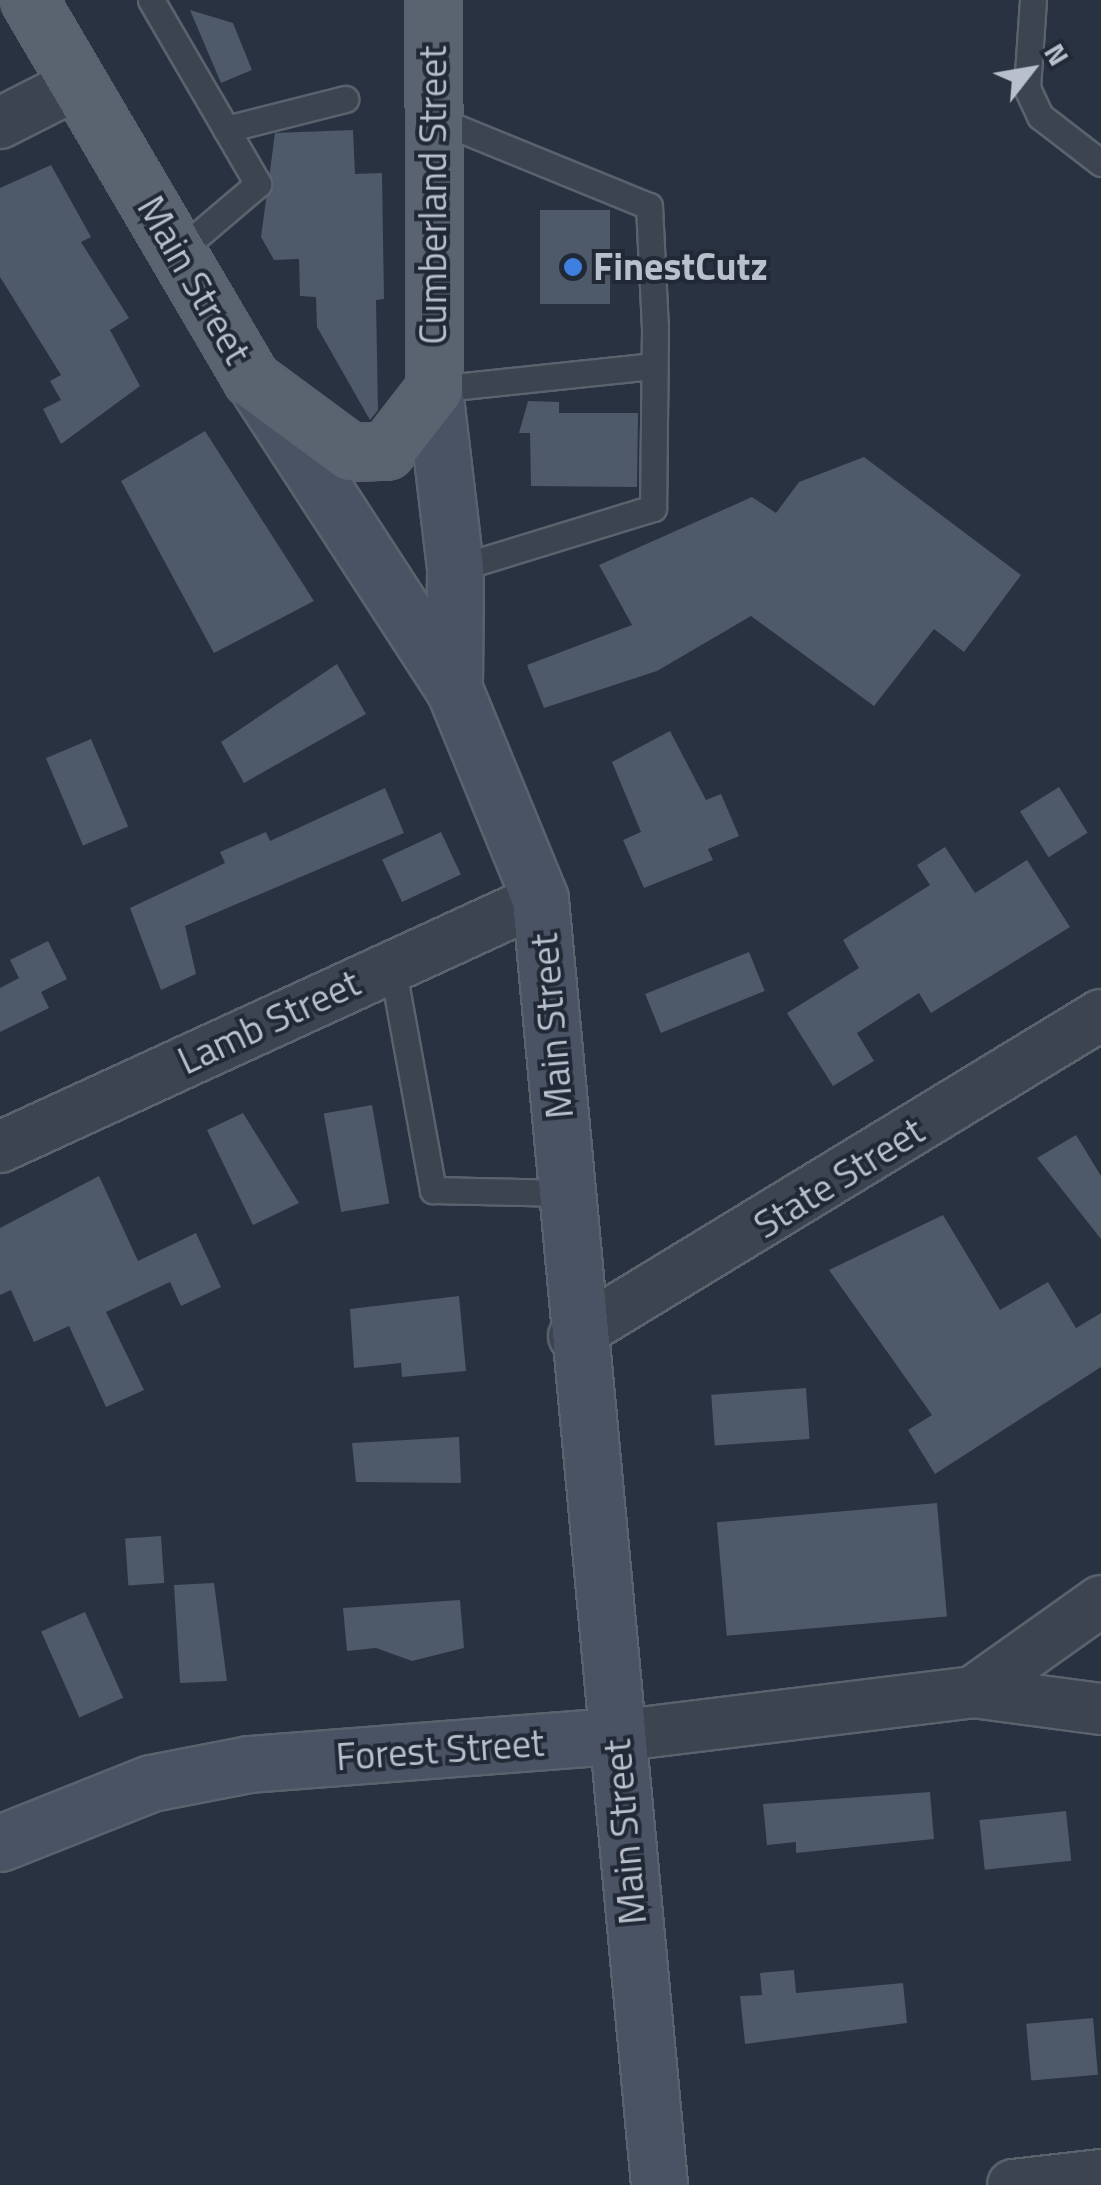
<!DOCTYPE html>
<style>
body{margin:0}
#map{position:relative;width:1101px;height:2185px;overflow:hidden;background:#283240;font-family:"Titillium Web",sans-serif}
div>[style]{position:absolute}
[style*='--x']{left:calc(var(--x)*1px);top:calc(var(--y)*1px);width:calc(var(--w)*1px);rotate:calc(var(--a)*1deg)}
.building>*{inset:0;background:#4e5969;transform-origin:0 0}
.roads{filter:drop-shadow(2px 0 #5a626e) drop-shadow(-2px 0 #5a626e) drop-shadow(0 2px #5a626e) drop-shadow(0 -2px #5a626e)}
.lane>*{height:25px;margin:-12.5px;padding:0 12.5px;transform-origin:12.5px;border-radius:12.5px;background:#3c4450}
.street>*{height:50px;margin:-25px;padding:0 25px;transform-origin:25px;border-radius:25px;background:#3c4450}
.secondary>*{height:55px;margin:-27.5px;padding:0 27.5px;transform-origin:27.5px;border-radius:27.5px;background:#4a5363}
.primary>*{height:55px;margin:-27.5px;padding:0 27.5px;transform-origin:27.5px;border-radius:27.5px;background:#5a6370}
.dots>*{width:28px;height:28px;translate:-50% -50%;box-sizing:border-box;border:5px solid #212936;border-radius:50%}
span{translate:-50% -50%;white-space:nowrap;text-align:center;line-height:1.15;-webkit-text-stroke:8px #212936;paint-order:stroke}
.street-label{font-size:38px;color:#b9bfcb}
.poi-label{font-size:38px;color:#b9bfcb;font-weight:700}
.left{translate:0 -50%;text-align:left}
.north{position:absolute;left:981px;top:20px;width:100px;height:100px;-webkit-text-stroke:8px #212936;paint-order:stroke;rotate:59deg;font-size:28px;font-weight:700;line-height:40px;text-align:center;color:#b9bfcb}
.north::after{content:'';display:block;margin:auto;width:35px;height:45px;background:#b9bfcb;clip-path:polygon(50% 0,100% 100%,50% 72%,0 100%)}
</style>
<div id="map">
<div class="building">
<div style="clip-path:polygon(190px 10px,233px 23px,252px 70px,221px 83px)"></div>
<div style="clip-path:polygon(353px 130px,355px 174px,382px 173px,384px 299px,376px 300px,378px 410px,370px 420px,317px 327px,316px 297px,300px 296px,299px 259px,274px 260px,261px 237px,275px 133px)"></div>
<div style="clip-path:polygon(51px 165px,91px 237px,81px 242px,129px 318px,110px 330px,140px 386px,61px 444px,43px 409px,61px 400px,50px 381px,61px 375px,0 277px,0 188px)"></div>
<div style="left:540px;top:210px;width:70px;height:94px"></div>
<div style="clip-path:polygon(528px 401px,559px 402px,559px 413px,638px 413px,637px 487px,531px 486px,530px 433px,519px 433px)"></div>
<div style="clip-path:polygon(205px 431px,314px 601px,214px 653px,121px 481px)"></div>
<div style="clip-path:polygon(864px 457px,1021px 575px,964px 652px,934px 629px,874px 706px,751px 616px,657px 671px,544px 708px,527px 665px,632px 625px,599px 565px,752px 497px,776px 513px,799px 482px)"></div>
<div style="clip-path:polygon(337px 664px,366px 714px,244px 783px,221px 742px)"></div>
<div style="clip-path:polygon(670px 731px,706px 800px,721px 794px,739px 836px,708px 849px,713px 860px,644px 888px,623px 840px,641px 832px,612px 762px)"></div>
<div style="left:91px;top:739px;width:95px;height:49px;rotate:67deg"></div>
<div style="left:1059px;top:787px;width:54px;height:46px;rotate:58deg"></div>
<div style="clip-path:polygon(385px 788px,404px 833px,185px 926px,196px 974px,161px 990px,130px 908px,225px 863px,220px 852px,266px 832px,270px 841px)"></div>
<div style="left:441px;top:832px;width:47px;height:65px;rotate:65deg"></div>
<div style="clip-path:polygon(945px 847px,975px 893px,1027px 860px,1070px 927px,931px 1013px,919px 993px,857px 1033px,874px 1061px,833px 1086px,787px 1013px,859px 968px,843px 940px,930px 885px,917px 865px)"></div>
<div style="clip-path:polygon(48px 941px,67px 979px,41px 992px,49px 1008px,0 1032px,0 988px,19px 978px,10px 960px)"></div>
<div style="left:749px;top:952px;width:42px;height:112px;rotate:68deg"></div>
<div style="left:372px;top:1105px;width:100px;height:49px;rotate:80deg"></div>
<div style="clip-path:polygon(243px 1113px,299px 1203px,253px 1225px,207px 1130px)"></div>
<div style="clip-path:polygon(1076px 1135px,1101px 1176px,1101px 1239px,1037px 1158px)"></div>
<div style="clip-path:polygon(99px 1176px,138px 1261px,196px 1233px,221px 1287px,181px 1306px,170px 1282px,106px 1312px,144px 1390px,106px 1407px,69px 1326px,34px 1342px,11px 1290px,0 1295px,0 1228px)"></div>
<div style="clip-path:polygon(943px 1215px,1000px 1310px,1048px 1282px,1076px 1328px,1101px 1313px,1101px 1367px,935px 1474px,908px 1430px,932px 1415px,829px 1270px)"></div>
<div style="clip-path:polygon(459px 1296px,466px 1371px,402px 1377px,401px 1363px,354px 1368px,350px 1309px)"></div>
<div style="left:806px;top:1388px;width:51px;height:95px;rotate:86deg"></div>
<div style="clip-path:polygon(459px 1437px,461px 1483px,356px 1482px,352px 1443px)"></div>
<div style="left:937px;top:1503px;width:114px;height:221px;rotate:85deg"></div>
<div style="left:161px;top:1536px;width:47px;height:36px;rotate:86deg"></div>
<div style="clip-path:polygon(214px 1583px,227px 1681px,180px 1683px,174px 1585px)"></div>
<div style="clip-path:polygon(460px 1600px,464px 1648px,412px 1661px,376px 1648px,347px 1651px,343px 1608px)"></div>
<div style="left:85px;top:1612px;width:94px;height:48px;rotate:66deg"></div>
<div style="clip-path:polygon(930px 1792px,934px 1839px,796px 1853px,796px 1842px,767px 1845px,763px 1804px)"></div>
<div style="left:1066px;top:1811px;width:50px;height:87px;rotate:84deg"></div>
<div style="clip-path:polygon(794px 1970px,796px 1993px,903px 1983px,907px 2023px,745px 2044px,740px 1996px,762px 1995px,760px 1973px)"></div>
<div style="left:1093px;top:2018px;width:57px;height:67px;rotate:85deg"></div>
</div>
<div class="roads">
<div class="lane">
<div style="--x:151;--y:0;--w:213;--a:59.8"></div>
<div style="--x:258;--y:184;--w:105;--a:139.6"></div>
<div style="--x:1033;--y:0;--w:88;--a:93.9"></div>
<div style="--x:1027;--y:88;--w:31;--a:65"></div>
<div style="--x:1040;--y:116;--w:77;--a:37.6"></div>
<div style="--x:433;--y:118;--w:233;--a:22.2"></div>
<div style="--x:649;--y:206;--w:122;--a:87.2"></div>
<div style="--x:655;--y:328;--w:180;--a:90.6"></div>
<div style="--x:653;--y:508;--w:207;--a:162.9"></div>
<div style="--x:226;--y:129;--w:123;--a:-14.1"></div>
<div style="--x:434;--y:389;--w:221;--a:-6"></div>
<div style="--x:392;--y:965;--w:229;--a:79.7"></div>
<div style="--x:433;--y:1190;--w:133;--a:1.3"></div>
</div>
<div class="street">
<div style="--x:0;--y:123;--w:86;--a:-26.9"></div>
<div style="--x:0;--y:1147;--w:594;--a:-24.67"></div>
<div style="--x:574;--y:1336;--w:617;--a:-31.35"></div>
<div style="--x:973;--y:1692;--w:129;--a:7.6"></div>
<div style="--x:616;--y:1736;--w:360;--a:-7"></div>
<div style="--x:973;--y:1692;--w:157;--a:-35.4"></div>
<div style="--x:1013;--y:2185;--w:89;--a:-6.5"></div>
</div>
<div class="secondary">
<div style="--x:259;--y:389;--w:358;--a:57"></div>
<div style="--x:454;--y:689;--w:227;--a:67.7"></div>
<div style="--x:540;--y:899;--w:1291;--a:84.71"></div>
<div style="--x:434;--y:389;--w:181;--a:83.3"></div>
<div style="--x:455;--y:569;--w:120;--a:90.5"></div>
<div style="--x:0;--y:1843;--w:162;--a:-21.7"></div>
<div style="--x:151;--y:1783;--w:100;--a:-11"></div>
<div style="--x:249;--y:1764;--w:368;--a:-4.4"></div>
</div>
<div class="primary">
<div style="--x:29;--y:0;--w:439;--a:59.6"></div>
<div style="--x:251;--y:379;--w:123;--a:36.4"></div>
<div style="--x:350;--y:452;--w:36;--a:-2"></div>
<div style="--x:386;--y:451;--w:78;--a:-52.3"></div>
<div style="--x:434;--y:389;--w:389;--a:-90.1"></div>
</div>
</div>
<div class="dots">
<div style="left:573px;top:267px;background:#3f7fe0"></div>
</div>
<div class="street-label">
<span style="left:433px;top:195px;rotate:-90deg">Cumberland Street</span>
<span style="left:194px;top:280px;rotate:60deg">Main Street</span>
<span style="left:269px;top:1022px;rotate:-25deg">Lamb Street</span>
<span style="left:552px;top:1026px;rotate:-95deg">Main Street</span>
<span style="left:839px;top:1178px;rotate:-32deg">State Street</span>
<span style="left:440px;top:1750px;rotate:-4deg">Forest Street</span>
<span style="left:625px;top:1832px;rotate:-95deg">Main Street</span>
</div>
<div class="poi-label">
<span class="left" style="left:593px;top:267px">FinestCutz</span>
</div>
<div class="north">N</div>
</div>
